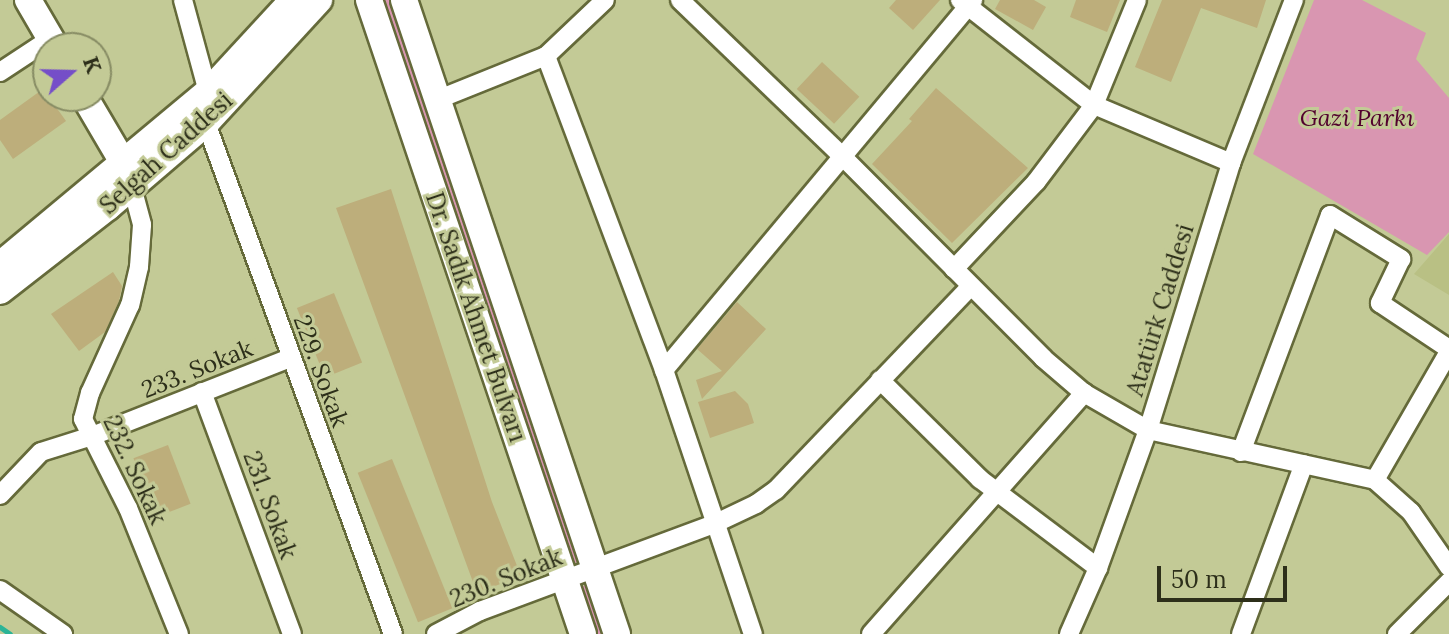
<!DOCTYPE html>
<meta charset="utf-8">
<style>
body{margin:0}
#map{position:relative;width:1449px;height:634px;overflow:hidden;background:#c3ca96;font-family:Lora,serif}
div>[style]{position:absolute}
[style*='--x']{left:calc(var(--x)*1px);top:calc(var(--y)*1px);width:calc(var(--w)*1px);rotate:calc(var(--a)*1deg)}
.built>*{inset:0;background:#b9c084}
.green>*{inset:0;background:#d996b1;transform-origin:0 0}
.stream>*{height:5px;margin:-2.5px;padding:0 2.5px;transform-origin:2.5px;border-radius:2.5px;background:#2bb496}
.building>*{inset:0;background:#bdae7b;transform-origin:0 0}
.roads{filter:drop-shadow(2px 0 #656a3a) drop-shadow(-2px 0 #656a3a) drop-shadow(0 2px #656a3a) drop-shadow(0 -2px #656a3a)}
.street>*{height:18px;margin:-9px;padding:0 9px;transform-origin:9px;border-radius:9px;background:#fff}
.secondary>*{height:26px;margin:-13px;padding:0 13px;transform-origin:13px;border-radius:13px;background:#fff}
span{translate:-50% -50%;white-space:nowrap;text-align:center;line-height:1.15;-webkit-text-stroke:6px #c3ca96;paint-order:stroke}
.park-label{font-size:24px;color:#52002e;font-style:italic}
.street-label{font-size:24px;color:#2d2f1a}
.north{position:absolute;left:32px;top:32px;width:80px;height:80px;box-sizing:border-box;background:#c3ca96;border:2px solid #878c64;border-radius:50%;rotate:70deg;font-size:22px;font-weight:700;line-height:32px;text-align:center;color:#2d2f1a}
.north::after{content:'';display:block;margin:auto;width:28px;height:36px;background:#754ec8;clip-path:polygon(50% 0,100% 100%,50% 72%,0 100%)}
.scale{position:absolute;left:1157px;top:566px;width:130px;height:36px;box-sizing:border-box;border:4px solid #2d2f1a;border-top:0;padding-left:10px;font-size:24px;line-height:28px;white-space:nowrap;color:#2d2f1a;-webkit-text-stroke:6px #c3ca96;paint-order:stroke}
</style>
<div id="map">
<div class="built">
<div style="clip-path:polygon(1449px 234px,1449px 295px,1414px 274px)"></div>
</div>
<div class="green">
<div style="clip-path:polygon(381px 0,399px 0,581px 562px,572px 563px)"></div>
<div style="clip-path:polygon(1314px 0,1362px 0,1426px 33px,1416px 59px,1449px 98px,1449px 232px,1427px 255px,1253px 154px)"></div>
<div style="left:589px;top:584px;width:53px;height:10px;rotate:70deg"></div>
</div>
<div class="stream">
<div style="--x:0;--y:627;--w:12;--a:35"></div>
</div>
<div class="building">
<div style="clip-path:polygon(896px 0,940px 0,913px 30px,889px 8px)"></div>
<div style="clip-path:polygon(1000px 0,1034px 0,1046px 7px,1033px 30px,995px 9px)"></div>
<div style="clip-path:polygon(1076px 0,1120px 0,1107px 32px,1070px 17px)"></div>
<div style="clip-path:polygon(1162px 0,1266px 0,1257px 28px,1201px 8px,1171px 82px,1135px 67px)"></div>
<div style="left:822px;top:62px;width:51px;height:37px;rotate:43deg"></div>
<div style="clip-path:polygon(936px 88px,1028px 168px,952px 243px,872px 164px,912px 121px,909px 119px)"></div>
<div style="clip-path:polygon(43px 89px,66px 121px,13px 159px,0 140px,0 120px)"></div>
<div style="clip-path:polygon(391px 189px,492px 502px,521px 576px,477px 593px,336px 208px)"></div>
<div style="clip-path:polygon(113px 272px,122px 286px,119px 301px,105px 332px,79px 351px,51px 314px)"></div>
<div style="left:334px;top:293px;width:75px;height:40px;rotate:68deg"></div>
<div style="clip-path:polygon(737px 302px,766px 329px,702px 399px,696px 380px,722px 371px,697px 349px)"></div>
<div style="clip-path:polygon(735px 391px,748px 404px,754px 423px,710px 438px,698px 402px)"></div>
<div style="left:168px;top:445px;width:63px;height:37px;rotate:69deg"></div>
<div style="left:392px;top:459px;width:161px;height:37px;rotate:68deg"></div>
</div>
<div class="roads">
<div class="street">
<div style="--x:183;--y:0;--w:95;--a:74.8"></div>
<div style="--x:680;--y:0;--w:226;--a:43.9"></div>
<div style="--x:843;--y:157;--w:284;--a:45.1"></div>
<div style="--x:1043;--y:358;--w:54;--a:40.5"></div>
<div style="--x:1084;--y:393;--w:74;--a:30"></div>
<div style="--x:1148;--y:430;--w:232;--a:12.4"></div>
<div style="--x:1375;--y:480;--w:48;--a:41.6"></div>
<div style="--x:1411;--y:512;--w:67;--a:55.4"></div>
<div style="--x:960;--y:0;--w:170;--a:38.1"></div>
<div style="--x:1094;--y:105;--w:149;--a:22.9"></div>
<div style="--x:546;--y:56;--w:335;--a:69.4"></div>
<div style="--x:664;--y:370;--w:279;--a:71.4"></div>
<div style="--x:0;--y:72;--w:60;--a:-33.4"></div>
<div style="--x:439;--y:99;--w:115;--a:-21.9"></div>
<div style="--x:546;--y:56;--w:81;--a:-43.5"></div>
<div style="--x:206;--y:123;--w:544;--a:69.9"></div>
<div style="--x:132;--y:187;--w:39;--a:75"></div>
<div style="--x:142;--y:225;--w:42;--a:94.1"></div>
<div style="--x:139;--y:267;--w:39;--a:103"></div>
<div style="--x:130;--y:305;--w:97;--a:114.4"></div>
<div style="--x:90;--y:393;--w:27;--a:105"></div>
<div style="--x:83;--y:419;--w:100;--a:63.2"></div>
<div style="--x:128;--y:508;--w:136;--a:68"></div>
<div style="--x:954;--y:269;--w:120;--a:-46.7"></div>
<div style="--x:1036;--y:182;--w:96;--a:-53"></div>
<div style="--x:1094;--y:105;--w:113;--a:-67.7"></div>
<div style="--x:664;--y:370;--w:482;--a:-50.1"></div>
<div style="--x:880;--y:380;--w:141;--a:44.7"></div>
<div style="--x:980;--y:479;--w:148;--a:37"></div>
<div style="--x:202;--y:392;--w:258;--a:69.6"></div>
<div style="--x:1241;--y:452;--w:253;--a:-69.4"></div>
<div style="--x:1330;--y:215;--w:84;--a:31.8"></div>
<div style="--x:1401;--y:259;--w:49;--a:115.5"></div>
<div style="--x:1380;--y:303;--w:83;--a:33.7"></div>
<div style="--x:1375;--y:480;--w:148;--a:-60"></div>
<div style="--x:0;--y:495;--w:59;--a:-46.4"></div>
<div style="--x:41;--y:452;--w:53;--a:-17.4"></div>
<div style="--x:92;--y:436;--w:213;--a:-21.5"></div>
<div style="--x:0;--y:590;--w:77;--a:34.9"></div>
<div style="--x:436;--y:634;--w:50;--a:-27.6"></div>
<div style="--x:480;--y:611;--w:250;--a:-20.4"></div>
<div style="--x:714;--y:524;--w:47;--a:-25.5"></div>
<div style="--x:756;--y:504;--w:24;--a:-35"></div>
<div style="--x:776;--y:490;--w:282;--a:-46.3"></div>
<div style="--x:871;--y:634;--w:322;--a:-48.5"></div>
<div style="--x:1069;--y:634;--w:72;--a:-66.3"></div>
<div style="--x:1098;--y:568;--w:147;--a:-70.1"></div>
<div style="--x:1148;--y:430;--w:280;--a:-72.7"></div>
<div style="--x:1231;--y:163;--w:175;--a:-68.9"></div>
<div style="--x:1241;--y:634;--w:181;--a:-69.7"></div>
<div style="--x:1397;--y:634;--w:74;--a:-45"></div>
</div>
<div class="secondary">
<div style="--x:28;--y:0;--w:56;--a:59.7"></div>
<div style="--x:369;--y:0;--w:669;--a:71.35"></div>
<div style="--x:404;--y:0;--w:669;--a:71.43"></div>
<div style="--x:84;--y:96;--w:79;--a:59.5"></div>
<div style="--x:0;--y:265;--w:271;--a:-39.8"></div>
<div style="--x:208;--y:92;--w:125;--a:-47.3"></div>
<div style="--x:0;--y:291;--w:137;--a:-37.9"></div>
<div style="--x:108;--y:207;--w:129;--a:-40.6"></div>
<div style="--x:206;--y:123;--w:167;--a:-47.4"></div>
</div>
</div>
<div class="park-label">
<span style="left:1357px;top:118px">Gazi Parkı</span>
</div>
<div class="street-label">
<span style="left:166px;top:153px;rotate:-42deg">Selgah Caddesi</span>
<span style="left:1160px;top:310px;rotate:-73deg">Atatürk Caddesi</span>
<span style="left:476px;top:317px;rotate:71deg">Dr. Sadık Ahmet Bulvarı</span>
<span style="left:197px;top:369px;rotate:-22deg">233. Sokak</span>
<span style="left:321px;top:371px;rotate:70deg">229. Sokak</span>
<span style="left:135px;top:470px;rotate:65deg">232. Sokak</span>
<span style="left:270px;top:505px;rotate:70deg">231. Sokak</span>
<span style="left:506px;top:578px;rotate:-22deg">230. Sokak</span>
</div>
<div class="north">K</div>
<div class="scale">50 m</div>
</div>
